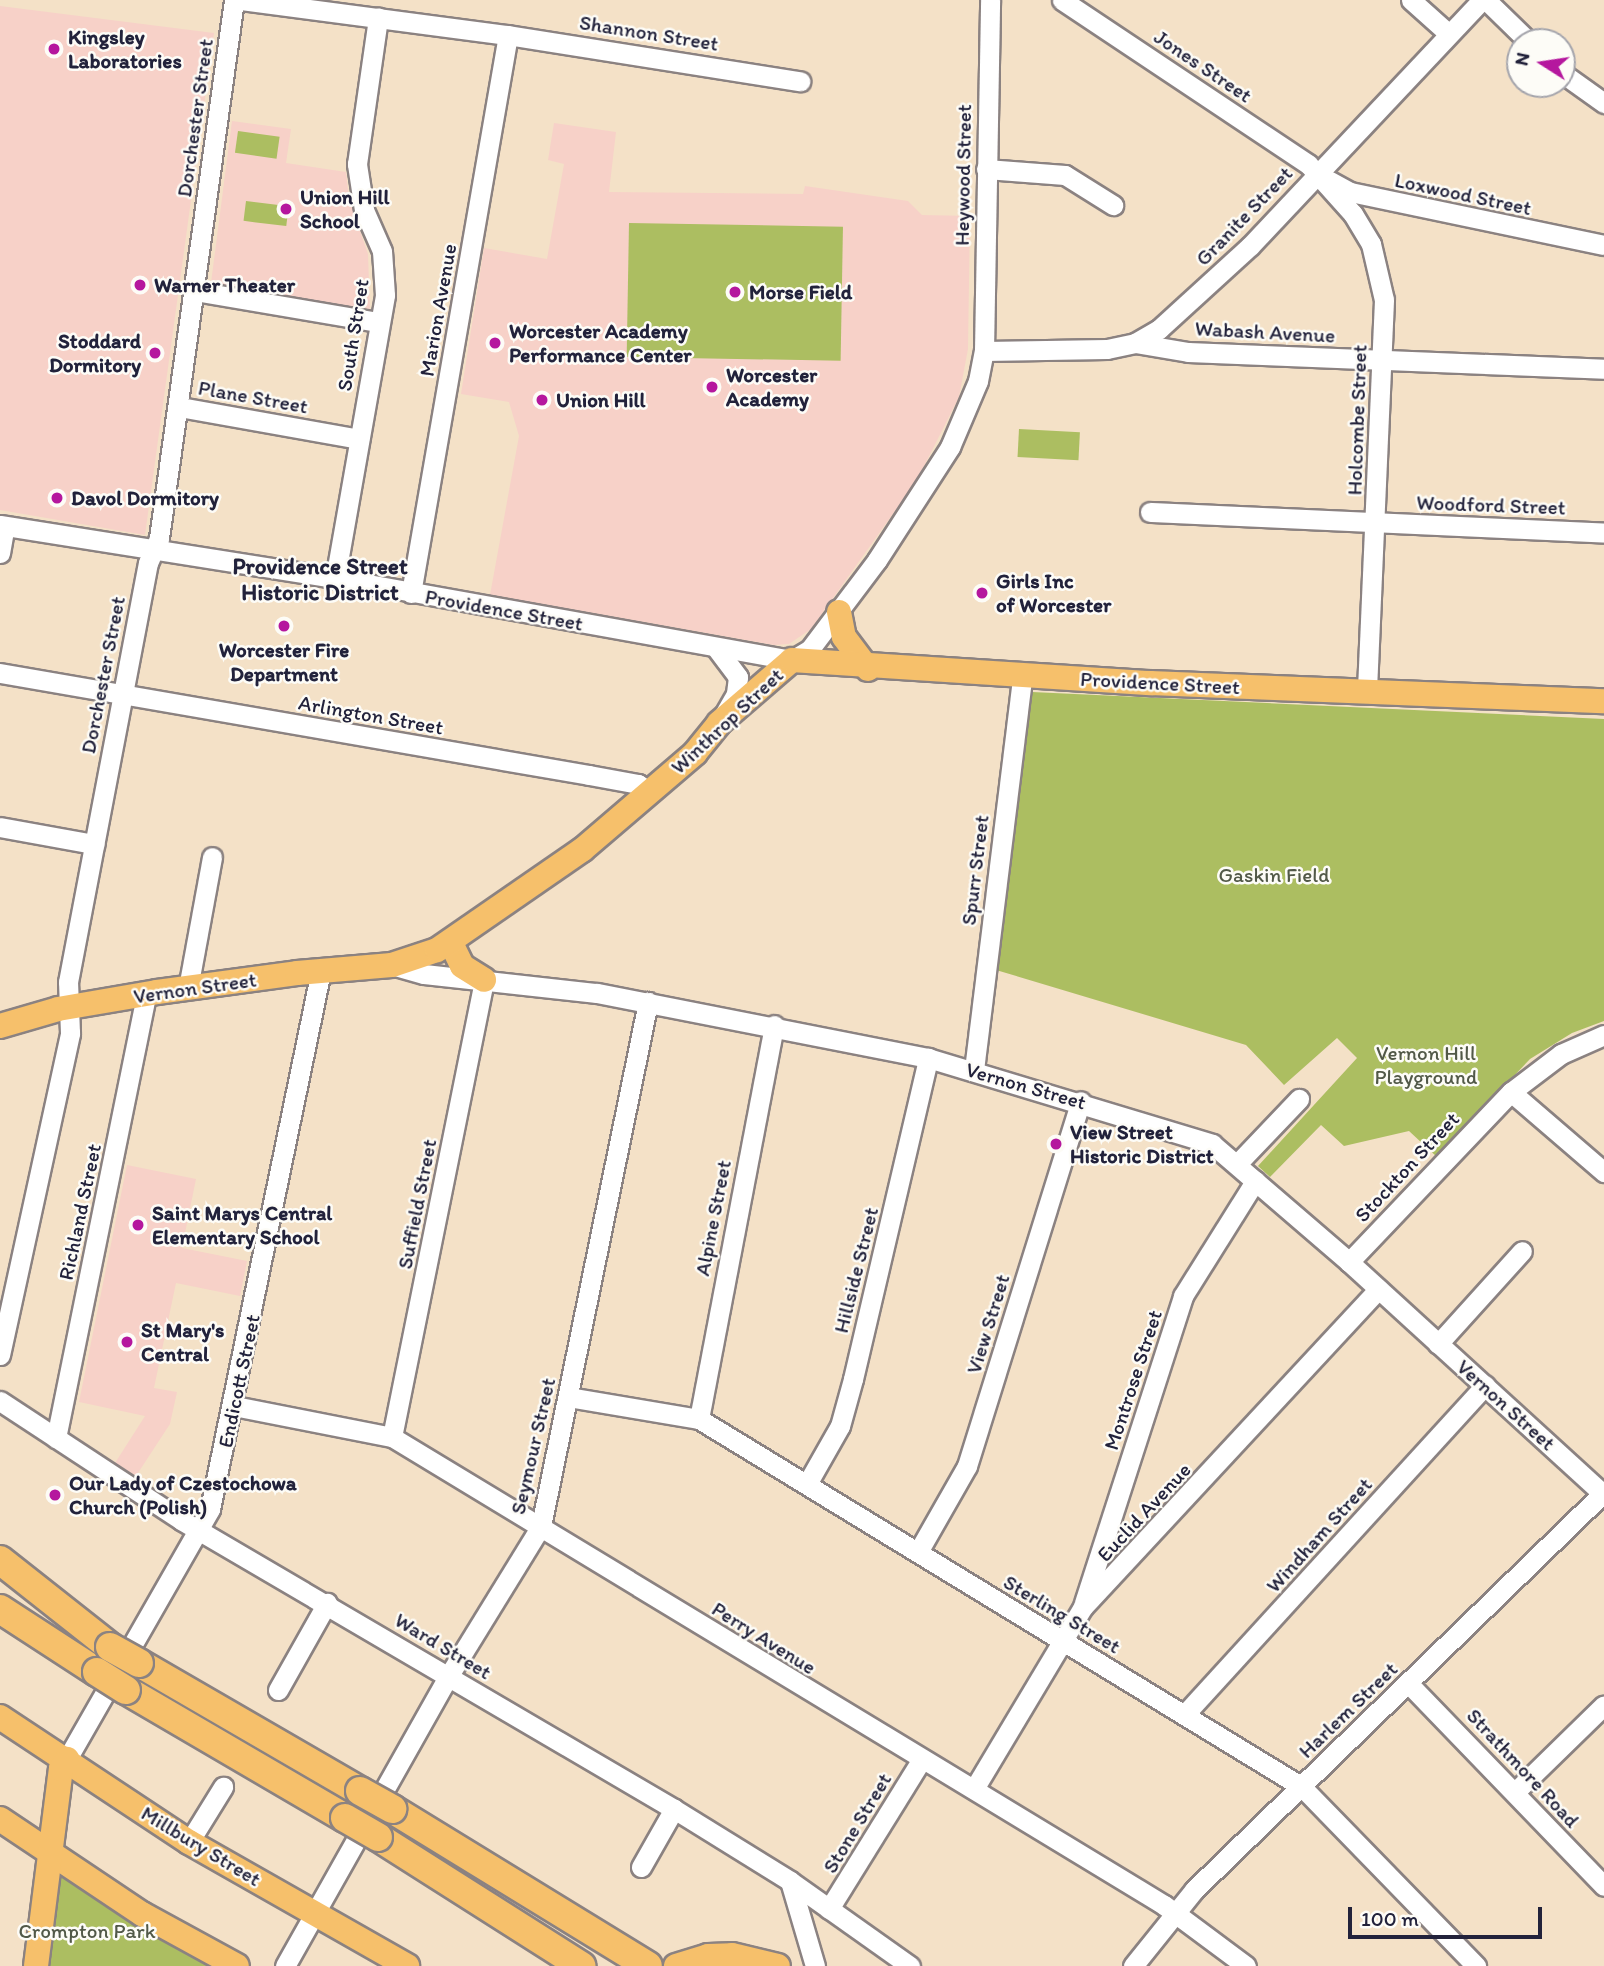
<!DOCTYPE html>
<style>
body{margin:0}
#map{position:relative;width:1604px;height:1966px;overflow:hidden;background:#f4e1c7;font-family:Itim,sans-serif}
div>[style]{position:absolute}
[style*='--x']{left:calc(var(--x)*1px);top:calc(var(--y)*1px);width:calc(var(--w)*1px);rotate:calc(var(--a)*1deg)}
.built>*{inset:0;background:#f7d1c8}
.green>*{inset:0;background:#acbe61;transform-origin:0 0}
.roads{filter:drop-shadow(2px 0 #8b8281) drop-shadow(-2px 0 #8b8281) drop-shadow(0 2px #8b8281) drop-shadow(0 -2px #8b8281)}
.minor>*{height:19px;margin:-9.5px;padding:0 9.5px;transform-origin:9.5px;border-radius:9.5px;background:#fff}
.major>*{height:24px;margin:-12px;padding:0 12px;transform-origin:12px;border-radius:12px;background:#f6c06b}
.highway>*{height:28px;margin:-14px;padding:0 14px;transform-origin:14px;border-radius:14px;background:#f6c06b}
.bridges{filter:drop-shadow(2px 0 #8b8281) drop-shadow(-2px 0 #8b8281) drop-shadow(0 2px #8b8281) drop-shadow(0 -2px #8b8281)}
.highway-bridge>*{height:28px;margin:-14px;padding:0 14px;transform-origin:14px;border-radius:14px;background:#f6c06b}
.dots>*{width:19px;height:19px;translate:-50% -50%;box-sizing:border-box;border:4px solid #fdfcf7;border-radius:50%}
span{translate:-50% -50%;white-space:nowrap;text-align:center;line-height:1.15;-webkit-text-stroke:5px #fdfcf7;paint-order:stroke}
.street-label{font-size:21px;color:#22223b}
.poi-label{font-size:21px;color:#22223b;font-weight:700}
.left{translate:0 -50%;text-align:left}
.right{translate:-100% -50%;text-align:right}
.park-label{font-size:21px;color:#525948}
.neighbourhood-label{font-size:23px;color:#22223b;font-weight:700}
.north{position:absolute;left:1506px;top:28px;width:70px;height:70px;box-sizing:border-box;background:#fdfcf7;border:2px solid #a5a5ac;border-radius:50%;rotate:282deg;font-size:19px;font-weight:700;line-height:28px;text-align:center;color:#22223b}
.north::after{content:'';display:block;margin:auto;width:24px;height:32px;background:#b5179e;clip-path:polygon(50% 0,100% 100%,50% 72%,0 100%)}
.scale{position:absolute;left:1348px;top:1907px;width:194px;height:32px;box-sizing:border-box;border:4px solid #22223b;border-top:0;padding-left:9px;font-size:21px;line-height:24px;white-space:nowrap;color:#22223b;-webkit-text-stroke:5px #fdfcf7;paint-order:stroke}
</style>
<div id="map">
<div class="built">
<div style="clip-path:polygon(0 6px,214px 33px,145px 535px,0 510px)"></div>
<div style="clip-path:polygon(232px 121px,291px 129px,286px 163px,346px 172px,349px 199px,368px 254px,370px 310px,211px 283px)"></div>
<div style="clip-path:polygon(554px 123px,616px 132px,609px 192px,803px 194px,805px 186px,908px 201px,922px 215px,970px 216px,968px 349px,959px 397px,917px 480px,811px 629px,789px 644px,774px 645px,490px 595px,519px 436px,509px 402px,461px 394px,484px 248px,547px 259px,564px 164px,548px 160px)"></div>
<div style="clip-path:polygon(127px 1165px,196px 1179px,182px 1248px,247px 1261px,240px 1296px,176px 1283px,154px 1388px,177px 1392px,170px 1424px,136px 1476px,115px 1463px,145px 1416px,79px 1402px)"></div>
</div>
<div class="green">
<div style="left:238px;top:131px;width:42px;height:22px;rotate:8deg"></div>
<div style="left:246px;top:201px;width:43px;height:20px;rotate:7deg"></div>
<div style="left:629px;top:223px;width:214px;height:134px;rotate:1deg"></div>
<div style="left:1019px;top:429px;width:61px;height:28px;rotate:3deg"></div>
<div style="clip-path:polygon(1032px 692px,1604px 719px,1604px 1021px,1572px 1033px,1530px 1059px,1437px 1157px,1409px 1131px,1344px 1146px,1321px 1125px,1270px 1177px,1258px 1166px,1357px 1058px,1337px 1038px,1284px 1085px,1246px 1045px,996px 970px)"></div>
<div style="clip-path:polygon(60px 1872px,152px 1934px,211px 1966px,48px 1966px)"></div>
</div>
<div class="roads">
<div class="minor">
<div style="--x:241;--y:0;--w:269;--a:7.5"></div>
<div style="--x:508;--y:35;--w:296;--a:9"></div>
<div style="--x:1062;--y:0;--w:296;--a:33.7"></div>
<div style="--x:1308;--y:164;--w:67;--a:48"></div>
<div style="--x:1353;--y:214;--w:35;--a:59"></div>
<div style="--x:1371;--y:244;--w:57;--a:76.9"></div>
<div style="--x:1384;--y:300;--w:390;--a:92.5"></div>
<div style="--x:1411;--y:0;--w:51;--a:41.8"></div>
<div style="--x:1486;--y:0;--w:60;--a:44.3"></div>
<div style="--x:1562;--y:73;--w:52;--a:35.5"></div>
<div style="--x:986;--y:169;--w:79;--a:4.3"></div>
<div style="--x:1065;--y:175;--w:57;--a:32"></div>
<div style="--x:1330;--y:181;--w:23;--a:29"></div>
<div style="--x:1350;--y:192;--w:259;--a:11.8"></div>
<div style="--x:195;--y:291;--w:187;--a:9.6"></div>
<div style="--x:1135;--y:343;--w:54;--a:9.6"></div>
<div style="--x:1188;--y:352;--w:416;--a:2.3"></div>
<div style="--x:984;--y:351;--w:123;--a:-0.9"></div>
<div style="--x:1107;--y:349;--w:29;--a:-12"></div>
<div style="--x:1135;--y:343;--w:28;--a:-30"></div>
<div style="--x:1159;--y:329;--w:123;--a:-42.4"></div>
<div style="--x:1250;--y:246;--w:338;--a:-46.7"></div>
<div style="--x:180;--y:407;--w:182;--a:10.1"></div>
<div style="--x:1150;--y:512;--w:454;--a:2.6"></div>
<div style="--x:0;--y:525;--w:350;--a:9"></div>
<div style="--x:346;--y:580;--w:453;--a:10.2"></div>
<div style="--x:792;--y:660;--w:21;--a:-31"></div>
<div style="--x:810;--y:649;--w:111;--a:-53"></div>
<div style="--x:877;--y:560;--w:135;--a:-57.1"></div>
<div style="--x:950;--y:447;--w:72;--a:-67"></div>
<div style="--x:978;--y:381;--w:31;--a:-79"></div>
<div style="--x:984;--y:351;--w:351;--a:-89"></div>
<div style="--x:0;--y:553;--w:27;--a:-80"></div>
<div style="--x:335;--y:579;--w:288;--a:-80"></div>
<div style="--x:385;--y:295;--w:44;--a:-93.9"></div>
<div style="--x:382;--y:251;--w:45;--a:-113.7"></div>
<div style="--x:364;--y:210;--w:47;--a:-98.7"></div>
<div style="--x:357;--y:164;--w:148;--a:-81.8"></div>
<div style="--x:411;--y:593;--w:566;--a:-80.14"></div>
<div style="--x:717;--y:649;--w:35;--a:53"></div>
<div style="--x:738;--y:677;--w:17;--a:97"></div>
<div style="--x:736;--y:694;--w:24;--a:120"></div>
<div style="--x:0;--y:673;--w:598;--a:9.82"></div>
<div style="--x:589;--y:775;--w:50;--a:10.4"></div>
<div style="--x:638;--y:784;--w:15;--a:32"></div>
<div style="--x:0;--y:827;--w:96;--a:10.3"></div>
<div style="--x:392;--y:965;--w:33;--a:16"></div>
<div style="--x:424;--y:974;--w:174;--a:6.3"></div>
<div style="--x:597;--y:993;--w:337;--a:11.1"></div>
<div style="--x:928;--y:1058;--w:297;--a:16.8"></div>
<div style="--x:1212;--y:1144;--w:181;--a:40.7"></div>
<div style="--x:1349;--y:1262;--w:345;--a:42.4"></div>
<div style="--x:188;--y:988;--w:133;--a:-79.6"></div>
<div style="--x:974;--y:1070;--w:396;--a:-83"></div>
<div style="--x:1511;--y:1092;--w:123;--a:40.7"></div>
<div style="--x:1237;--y:1164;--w:90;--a:-46.4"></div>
<div style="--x:1349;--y:1262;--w:235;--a:-46.4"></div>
<div style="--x:1511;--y:1092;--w:63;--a:-37.2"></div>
<div style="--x:1561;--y:1054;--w:47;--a:-23.8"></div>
<div style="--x:1438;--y:1344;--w:125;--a:-47.9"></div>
<div style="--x:0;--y:1355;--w:330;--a:-77.7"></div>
<div style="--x:70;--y:1033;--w:51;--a:-92.2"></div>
<div style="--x:68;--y:982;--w:427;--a:-79.2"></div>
<div style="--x:148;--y:563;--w:27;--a:-66"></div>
<div style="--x:159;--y:538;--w:543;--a:-82.06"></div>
<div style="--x:568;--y:1397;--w:133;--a:9.5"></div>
<div style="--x:699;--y:1419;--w:706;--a:31.39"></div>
<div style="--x:1302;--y:1787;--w:250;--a:45.8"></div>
<div style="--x:0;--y:1401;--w:217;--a:33.3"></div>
<div style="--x:181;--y:1520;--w:571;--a:30.38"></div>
<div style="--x:674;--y:1809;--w:137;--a:31.8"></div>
<div style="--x:790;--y:1881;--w:147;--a:35.3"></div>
<div style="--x:234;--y:1406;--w:161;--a:11.1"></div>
<div style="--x:392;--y:1437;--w:903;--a:31.22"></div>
<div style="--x:1164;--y:1905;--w:102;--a:36.6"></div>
<div style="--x:699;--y:1419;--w:401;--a:-79.2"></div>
<div style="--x:392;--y:1437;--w:466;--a:-78.6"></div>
<div style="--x:56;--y:1438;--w:452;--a:-78.5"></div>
<div style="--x:807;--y:1484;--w:67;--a:-60.4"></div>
<div style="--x:840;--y:1426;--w:49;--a:-74.5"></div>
<div style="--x:853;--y:1379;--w:330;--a:-76.8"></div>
<div style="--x:918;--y:1552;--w:99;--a:-60.3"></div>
<div style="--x:967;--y:1466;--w:382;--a:-72.7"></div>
<div style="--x:1084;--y:1603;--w:323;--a:-72.1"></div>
<div style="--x:1183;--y:1296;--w:136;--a:-57.9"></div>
<div style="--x:1408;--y:1683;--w:282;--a:46"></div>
<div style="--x:278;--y:1690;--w:100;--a:-60.6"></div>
<div style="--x:1185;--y:1714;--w:445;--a:-47.6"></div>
<div style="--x:67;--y:1759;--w:288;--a:-60.2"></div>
<div style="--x:210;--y:1509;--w:550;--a:-78.36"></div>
<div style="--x:974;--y:1789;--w:212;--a:-59.1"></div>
<div style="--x:1083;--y:1607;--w:434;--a:-47.1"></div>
<div style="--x:1515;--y:1792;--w:124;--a:-44.3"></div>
<div style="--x:189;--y:1842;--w:65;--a:-58.3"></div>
<div style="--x:641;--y:1867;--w:67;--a:-60.4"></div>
<div style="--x:790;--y:1881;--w:89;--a:73.6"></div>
<div style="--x:829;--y:1909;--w:176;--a:-58.2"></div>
<div style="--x:285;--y:1966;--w:332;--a:-60.6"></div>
<div style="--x:448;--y:1677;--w:177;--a:-58.4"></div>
<div style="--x:541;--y:1526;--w:535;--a:-78.46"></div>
<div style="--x:1133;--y:1966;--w:97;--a:-51.2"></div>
<div style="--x:1194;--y:1890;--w:569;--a:-44.14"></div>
</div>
<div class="major">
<div style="--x:839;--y:612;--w:25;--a:79"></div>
<div style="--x:844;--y:637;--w:40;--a:53"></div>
<div style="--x:451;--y:943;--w:25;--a:64"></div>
<div style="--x:462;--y:966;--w:26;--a:32"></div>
<div style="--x:0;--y:1026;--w:60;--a:-16.3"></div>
<div style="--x:58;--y:1009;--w:100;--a:-9.7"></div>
<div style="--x:157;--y:992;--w:141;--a:-7.7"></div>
<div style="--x:297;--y:973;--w:95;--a:-4.8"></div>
<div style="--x:392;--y:965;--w:47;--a:-18.4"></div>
<div style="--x:437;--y:950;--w:176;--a:-34.6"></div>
<div style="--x:582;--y:850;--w:149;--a:-40.6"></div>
<div style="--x:695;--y:753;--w:38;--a:-51"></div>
<div style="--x:719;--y:723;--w:96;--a:-40.8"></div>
<div style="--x:792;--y:660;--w:359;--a:3.7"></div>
<div style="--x:1150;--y:683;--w:454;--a:2.3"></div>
<div style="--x:0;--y:1717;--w:227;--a:33.5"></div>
<div style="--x:189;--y:1842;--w:251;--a:29.6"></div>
<div style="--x:0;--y:1819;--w:171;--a:33.8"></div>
<div style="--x:142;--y:1914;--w:108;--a:28.7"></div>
<div style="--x:36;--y:1966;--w:199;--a:-82.8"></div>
<div style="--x:61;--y:1769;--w:12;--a:-59"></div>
<div style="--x:676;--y:1966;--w:34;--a:-17"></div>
<div style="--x:708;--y:1956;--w:24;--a:-2"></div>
<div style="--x:732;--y:1955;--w:47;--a:13.4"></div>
</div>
<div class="highway">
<div style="--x:0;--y:1560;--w:140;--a:38.3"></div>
<div style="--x:0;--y:1609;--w:116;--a:33"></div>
<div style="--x:139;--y:1663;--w:255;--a:30.1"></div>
<div style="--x:126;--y:1690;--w:254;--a:30.3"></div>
<div style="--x:392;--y:1809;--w:300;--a:31.5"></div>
<div style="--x:378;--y:1837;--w:241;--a:32.4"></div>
</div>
</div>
<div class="bridges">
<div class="highway-bridge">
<div style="--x:110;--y:1647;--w:33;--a:29"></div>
<div style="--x:97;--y:1672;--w:34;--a:32"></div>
<div style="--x:360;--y:1791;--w:37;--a:29"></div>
<div style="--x:345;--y:1818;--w:38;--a:30"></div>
</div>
</div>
<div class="dots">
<div style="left:54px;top:49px;background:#b5179e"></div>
<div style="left:286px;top:209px;background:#b5179e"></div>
<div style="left:140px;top:285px;background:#b5179e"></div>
<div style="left:735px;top:292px;background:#b5179e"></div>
<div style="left:495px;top:343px;background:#b5179e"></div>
<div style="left:155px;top:353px;background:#b5179e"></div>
<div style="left:712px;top:387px;background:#b5179e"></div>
<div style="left:542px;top:400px;background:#b5179e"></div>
<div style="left:57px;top:498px;background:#b5179e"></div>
<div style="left:982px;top:593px;background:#b5179e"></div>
<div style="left:284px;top:626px;background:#b5179e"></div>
<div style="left:1056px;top:1144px;background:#b5179e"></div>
<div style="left:138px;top:1225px;background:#b5179e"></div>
<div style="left:127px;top:1342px;background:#b5179e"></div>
<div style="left:55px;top:1495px;background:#b5179e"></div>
</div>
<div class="street-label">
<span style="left:649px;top:33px;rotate:9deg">Shannon Street</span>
<span style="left:1203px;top:66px;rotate:34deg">Jones Street</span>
<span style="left:195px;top:118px;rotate:-82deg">Dorchester Street</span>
<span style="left:963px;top:175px;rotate:-89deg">Heywood Street</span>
<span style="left:1463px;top:194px;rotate:12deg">Loxwood Street</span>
<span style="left:1244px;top:216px;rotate:-46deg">Granite Street</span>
<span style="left:438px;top:310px;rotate:-80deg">Marion Avenue</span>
<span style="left:1265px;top:332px;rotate:3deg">Wabash Avenue</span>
<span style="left:353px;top:335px;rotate:-81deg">South Street</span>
<span style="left:253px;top:397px;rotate:10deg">Plane Street</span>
<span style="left:1357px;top:420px;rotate:-88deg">Holcombe Street</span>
<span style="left:1491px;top:505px;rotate:2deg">Woodford Street</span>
<span style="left:504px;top:610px;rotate:10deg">Providence Street</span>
<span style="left:103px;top:675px;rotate:-79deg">Dorchester Street</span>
<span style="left:1160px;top:683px;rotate:3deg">Providence Street</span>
<span style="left:371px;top:715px;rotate:10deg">Arlington Street</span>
<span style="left:727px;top:721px;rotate:-43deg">Winthrop Street</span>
<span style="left:975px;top:870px;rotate:-83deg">Spurr Street</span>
<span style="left:195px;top:988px;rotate:-8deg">Vernon Street</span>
<span style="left:1026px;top:1086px;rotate:16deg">Vernon Street</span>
<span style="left:1407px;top:1167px;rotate:-47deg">Stockton Street</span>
<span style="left:417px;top:1204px;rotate:-79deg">Suffield Street</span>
<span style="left:80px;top:1212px;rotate:-78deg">Richland Street</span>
<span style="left:713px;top:1218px;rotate:-79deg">Alpine Street</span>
<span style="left:856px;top:1270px;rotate:-76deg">Hillside Street</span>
<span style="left:988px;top:1324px;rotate:-73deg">View Street</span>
<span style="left:1133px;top:1380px;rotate:-72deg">Montrose Street</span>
<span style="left:239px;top:1381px;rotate:-78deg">Endicott Street</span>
<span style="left:1506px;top:1405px;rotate:42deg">Vernon Street</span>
<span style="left:533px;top:1446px;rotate:-77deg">Seymour Street</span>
<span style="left:1144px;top:1512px;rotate:-47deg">Euclid Avenue</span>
<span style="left:1319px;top:1535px;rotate:-48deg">Windham Street</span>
<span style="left:1062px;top:1614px;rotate:31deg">Sterling Street</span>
<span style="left:764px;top:1638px;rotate:32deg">Perry Avenue</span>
<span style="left:443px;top:1646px;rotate:31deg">Ward Street</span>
<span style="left:1348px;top:1710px;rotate:-44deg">Harlem Street</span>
<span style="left:1523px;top:1768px;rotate:47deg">Strathmore Road</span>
<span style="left:857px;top:1823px;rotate:-59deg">Stone Street</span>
<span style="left:201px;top:1846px;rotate:31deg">Millbury Street</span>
</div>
<div class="poi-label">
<span class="left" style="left:68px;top:49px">Kingsley<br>Laboratories</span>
<span class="left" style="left:300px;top:209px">Union Hill<br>School</span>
<span class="left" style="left:154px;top:285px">Warner Theater</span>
<span class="left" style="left:749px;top:292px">Morse Field</span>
<span class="left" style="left:509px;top:343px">Worcester Academy<br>Performance Center</span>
<span class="right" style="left:141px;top:353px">Stoddard<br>Dormitory</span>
<span class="left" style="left:726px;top:387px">Worcester<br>Academy</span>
<span class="left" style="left:556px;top:400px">Union Hill</span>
<span class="left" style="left:71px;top:498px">Davol Dormitory</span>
<span class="left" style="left:996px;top:593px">Girls Inc<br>of Worcester</span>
<span style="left:284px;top:662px">Worcester Fire<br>Department</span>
<span class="left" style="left:1070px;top:1144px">View Street<br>Historic District</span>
<span class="left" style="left:152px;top:1225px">Saint Marys Central<br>Elementary School</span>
<span class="left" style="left:141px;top:1342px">St Mary's<br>Central</span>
<span class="left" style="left:69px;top:1495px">Our Lady of Czestochowa<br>Church (Polish)</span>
</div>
<div class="park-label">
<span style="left:1274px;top:875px">Gaskin Field</span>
<span style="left:1426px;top:1065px">Vernon Hill<br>Playground</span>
<span style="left:87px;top:1931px">Crompton Park</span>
</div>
<div class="neighbourhood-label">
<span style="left:320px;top:579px">Providence Street<br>Historic District</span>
</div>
<div class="north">N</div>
<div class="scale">100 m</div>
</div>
